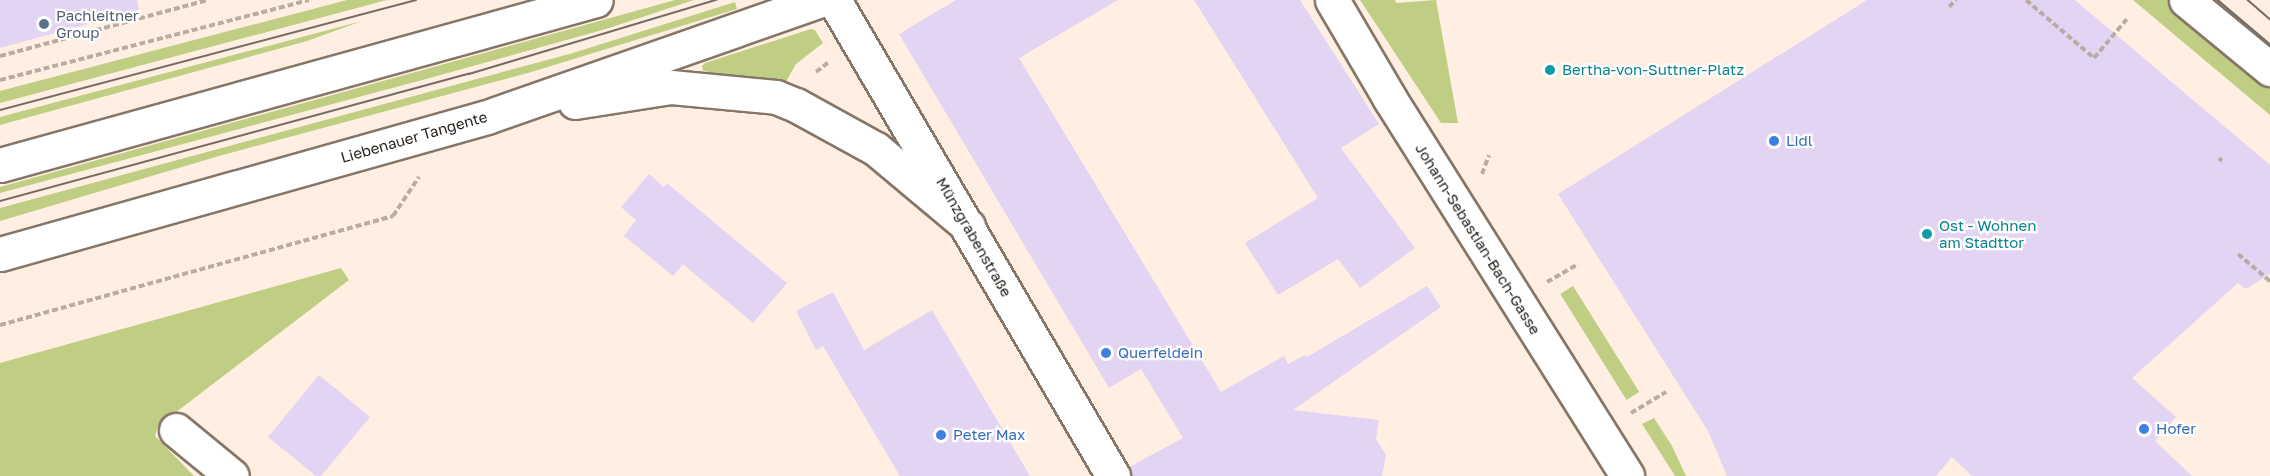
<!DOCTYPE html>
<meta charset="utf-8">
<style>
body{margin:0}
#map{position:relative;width:2270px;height:476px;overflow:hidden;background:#feefe2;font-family:"Golos Text",sans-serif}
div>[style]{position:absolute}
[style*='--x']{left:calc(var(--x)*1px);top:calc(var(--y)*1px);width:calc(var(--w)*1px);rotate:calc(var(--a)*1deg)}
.green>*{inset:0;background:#bfce82;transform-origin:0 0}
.building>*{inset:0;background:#e3d4f4}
.path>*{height:4px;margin-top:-2px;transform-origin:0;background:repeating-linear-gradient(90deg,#b9ada2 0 6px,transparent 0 9px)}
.roads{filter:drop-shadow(2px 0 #867667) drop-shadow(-2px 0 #867667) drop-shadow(0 2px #867667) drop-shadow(0 -2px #867667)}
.minor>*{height:33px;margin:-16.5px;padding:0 16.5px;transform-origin:16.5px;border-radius:16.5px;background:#fff}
.secondary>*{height:33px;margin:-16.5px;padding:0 16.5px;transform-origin:16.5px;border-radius:16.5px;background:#fff}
.primary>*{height:33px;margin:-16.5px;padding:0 16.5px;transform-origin:16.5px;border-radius:16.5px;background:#fff}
.tram>*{height:1.5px;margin:-0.75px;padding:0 0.75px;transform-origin:0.75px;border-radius:0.75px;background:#756c64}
.dots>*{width:16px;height:16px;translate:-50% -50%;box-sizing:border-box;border:3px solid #fff;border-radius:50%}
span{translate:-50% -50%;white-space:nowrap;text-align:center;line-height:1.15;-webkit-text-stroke:4.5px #fff;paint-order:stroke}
.service-label{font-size:15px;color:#4e5e75}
.left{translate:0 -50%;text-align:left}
.culture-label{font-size:15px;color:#0d838f}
.street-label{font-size:15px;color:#251f19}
.shop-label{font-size:15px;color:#366cbe}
</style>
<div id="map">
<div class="green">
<div style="clip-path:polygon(347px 0,387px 0,0 103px,0 91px)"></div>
<div style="clip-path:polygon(675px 0,694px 0,606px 29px,426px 79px,0 193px,0 187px)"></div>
<div style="clip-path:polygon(1360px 0,1395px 0,1396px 3px,1436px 0,1458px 123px,1441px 123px)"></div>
<div style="clip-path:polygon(2133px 0,2167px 0,2270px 86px,2270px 115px)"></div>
<div style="clip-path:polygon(735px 2px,737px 9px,528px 73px,219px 156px,0 221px,0 208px,573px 53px)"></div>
<div style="clip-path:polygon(362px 21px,307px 41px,0 125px,0 117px)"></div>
<div style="clip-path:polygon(811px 29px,815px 30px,823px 43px,796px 64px,784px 85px,703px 71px,702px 66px,705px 63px)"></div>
<div style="clip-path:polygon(341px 268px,349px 280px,158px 426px,155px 436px,194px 476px,0 476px,0 363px)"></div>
<div style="left:1573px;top:286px;width:125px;height:15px;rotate:58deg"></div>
<div style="clip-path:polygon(1654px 418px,1672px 446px,1686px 476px,1675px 476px,1642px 424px)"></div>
</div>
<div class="building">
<div style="clip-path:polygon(0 0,137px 0,139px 10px,0 48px)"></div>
<div style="clip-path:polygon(956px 0,1118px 0,1019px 58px,1221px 392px,1284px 356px,1288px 364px,1305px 355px,1307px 357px,1427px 286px,1441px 307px,1293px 410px,1379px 420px,1376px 439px,1386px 455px,1382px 476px,1132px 476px,1129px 467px,1183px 438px,1141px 369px,1109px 388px,899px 34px)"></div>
<div style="clip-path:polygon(1194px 0,1300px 0,1379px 124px,1341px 148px,1415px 248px,1360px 288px,1338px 259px,1278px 295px,1245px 243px,1318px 198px)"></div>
<div style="clip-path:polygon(1867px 0,2075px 0,2270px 165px,2270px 274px,2246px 289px,2238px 283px,2132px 378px,2176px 417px,2155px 441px,2192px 476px,1972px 476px,1952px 457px,1936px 476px,1727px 476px,1708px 431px,1558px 194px)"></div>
<div style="clip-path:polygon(649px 174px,664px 187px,667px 183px,787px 283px,753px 323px,683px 264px,673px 276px,624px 236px,636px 220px,621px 207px)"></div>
<div style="clip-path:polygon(833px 292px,864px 350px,932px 310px,1030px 476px,900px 476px,823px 346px,816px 350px,796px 311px)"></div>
<div style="clip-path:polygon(319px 375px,370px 417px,321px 476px,316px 476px,268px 437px)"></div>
</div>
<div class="path">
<div style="--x:2026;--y:0;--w:89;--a:40.5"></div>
<div style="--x:2094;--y:58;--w:51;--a:-49.8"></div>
<div style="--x:1949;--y:7;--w:10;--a:-45"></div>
<div style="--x:0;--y:56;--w:215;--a:-15.1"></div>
<div style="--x:816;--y:72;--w:16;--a:-38"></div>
<div style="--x:0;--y:80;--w:319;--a:-14.5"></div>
<div style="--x:2219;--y:161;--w:4;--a:-45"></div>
<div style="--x:1482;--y:174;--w:20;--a:-70"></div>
<div style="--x:2238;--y:254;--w:42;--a:40.2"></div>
<div style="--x:1547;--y:282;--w:36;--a:-30"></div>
<div style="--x:0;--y:325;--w:408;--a:-15.5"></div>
<div style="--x:393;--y:216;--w:47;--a:-56.3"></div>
<div style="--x:1631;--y:413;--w:41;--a:-31"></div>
</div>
<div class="roads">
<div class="minor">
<div style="--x:1332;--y:0;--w:115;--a:59.6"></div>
<div style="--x:1390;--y:99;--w:445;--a:57.8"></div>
<div style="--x:176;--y:430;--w:72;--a:39.4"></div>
</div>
<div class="secondary">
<div style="--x:834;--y:0;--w:552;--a:59.62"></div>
</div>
<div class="primary">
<div style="--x:2186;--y:0;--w:109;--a:39.4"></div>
<div style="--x:575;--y:102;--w:97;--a:-8.9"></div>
<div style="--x:671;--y:87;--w:105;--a:5.4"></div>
<div style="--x:776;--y:97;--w:22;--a:22"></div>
<div style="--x:796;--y:105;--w:91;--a:28.8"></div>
<div style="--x:876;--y:149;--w:120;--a:39.9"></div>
<div style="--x:0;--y:165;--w:618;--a:-15.47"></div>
<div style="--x:0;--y:254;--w:506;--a:-15.71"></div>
<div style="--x:487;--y:117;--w:354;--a:-19.3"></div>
</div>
</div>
<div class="tram">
<div style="--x:2218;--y:0;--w:68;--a:40.2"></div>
<div style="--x:2248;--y:0;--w:29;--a:41"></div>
<div style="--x:0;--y:110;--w:430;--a:-14.8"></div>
<div style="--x:0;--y:201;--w:486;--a:-15.2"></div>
<div style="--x:469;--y:74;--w:258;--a:-16.7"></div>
</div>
<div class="dots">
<div style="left:44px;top:24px;background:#5c6f8a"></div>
<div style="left:1550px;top:70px;background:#0f9aa8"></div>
<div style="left:1774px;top:141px;background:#3f7fe0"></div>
<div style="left:1927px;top:234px;background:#0f9aa8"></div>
<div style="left:1106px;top:353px;background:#3f7fe0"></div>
<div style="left:2144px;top:429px;background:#3f7fe0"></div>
<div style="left:941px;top:435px;background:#3f7fe0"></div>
</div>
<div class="service-label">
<span class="left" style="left:56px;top:24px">Pachleitner<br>Group</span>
</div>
<div class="culture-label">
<span class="left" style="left:1562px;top:70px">Bertha-von-Suttner-Platz</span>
<span class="left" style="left:1939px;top:234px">Ost - Wohnen<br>am Stadttor</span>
</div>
<div class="street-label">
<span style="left:414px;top:137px;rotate:-16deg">Liebenauer Tangente</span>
<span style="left:974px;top:237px;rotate:60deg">Münzgrabenstraße</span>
<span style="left:1478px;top:239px;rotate:58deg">Johann-Sebastian-Bach-Gasse</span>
</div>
<div class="shop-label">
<span class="left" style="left:1786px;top:141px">Lidl</span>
<span class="left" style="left:1118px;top:353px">Querfeldein</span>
<span class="left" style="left:2156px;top:429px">Hofer</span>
<span class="left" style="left:953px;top:435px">Peter Max</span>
</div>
</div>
